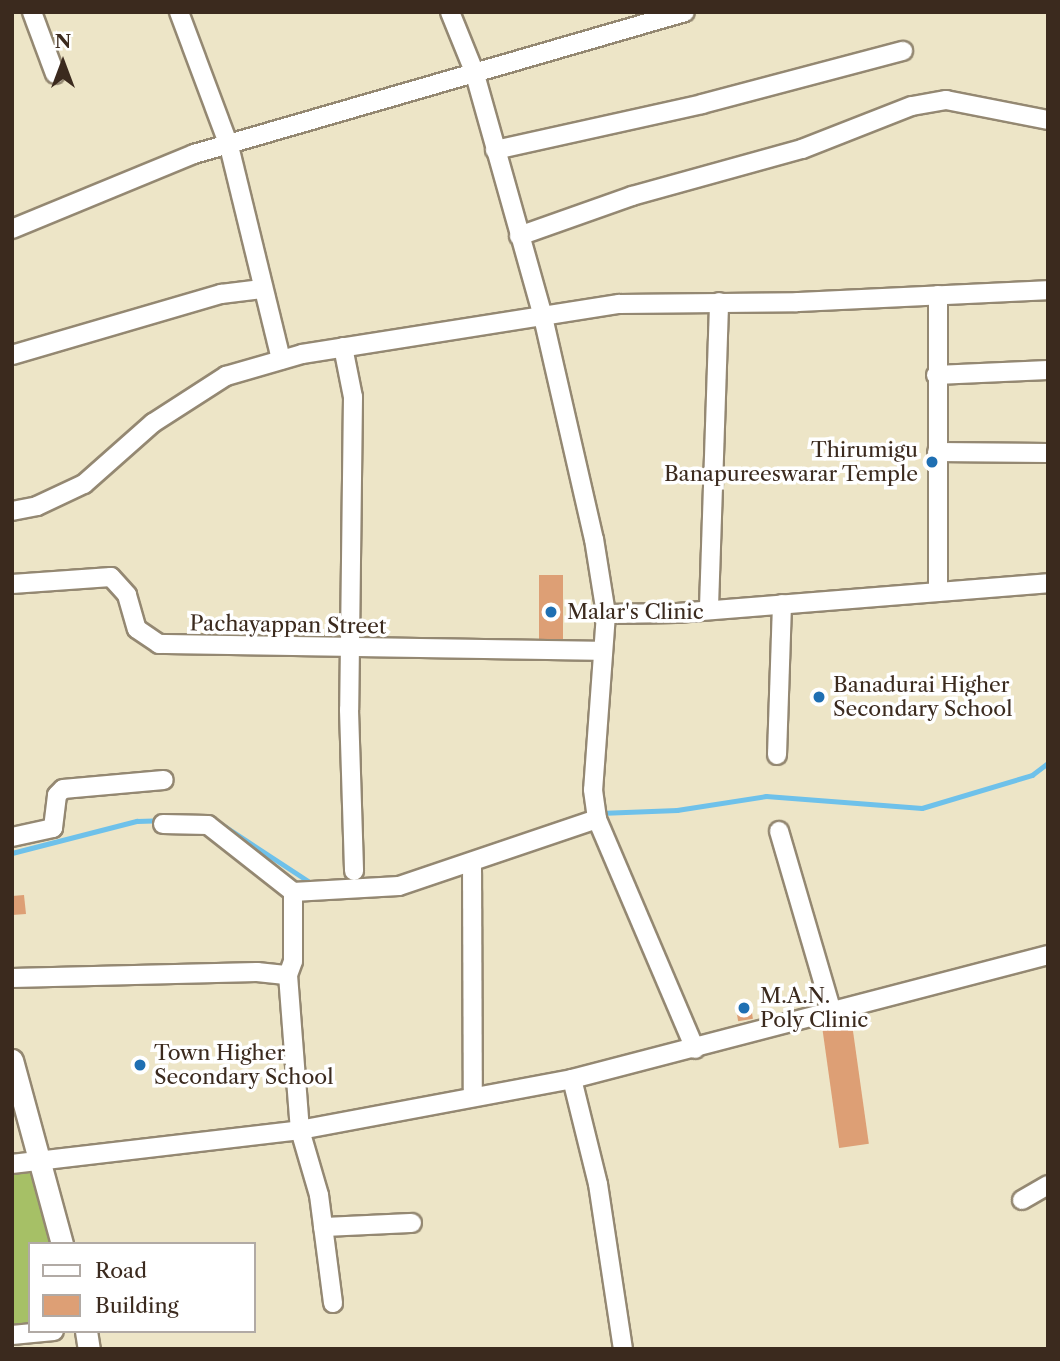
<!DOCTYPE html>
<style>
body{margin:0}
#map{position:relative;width:1060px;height:1361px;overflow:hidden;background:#ede5c7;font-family:"Libre Caslon Text",serif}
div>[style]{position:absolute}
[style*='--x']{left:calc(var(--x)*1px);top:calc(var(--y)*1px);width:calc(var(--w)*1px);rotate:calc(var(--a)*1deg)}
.green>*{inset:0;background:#a6c066}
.stream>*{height:4.5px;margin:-2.25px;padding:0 2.25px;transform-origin:2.25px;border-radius:2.25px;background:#6ec1ea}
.building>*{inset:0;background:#dd9f75;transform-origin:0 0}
.roads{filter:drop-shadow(2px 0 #948872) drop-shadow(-2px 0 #948872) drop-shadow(0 2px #948872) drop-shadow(0 -2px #948872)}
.minor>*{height:18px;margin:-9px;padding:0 9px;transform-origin:9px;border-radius:9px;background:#fff}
.major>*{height:21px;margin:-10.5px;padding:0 10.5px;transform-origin:10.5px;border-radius:10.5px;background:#fff}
.dots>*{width:19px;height:19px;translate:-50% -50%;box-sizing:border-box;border:4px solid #fff;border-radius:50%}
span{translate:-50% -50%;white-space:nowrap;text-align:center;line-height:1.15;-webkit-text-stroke:7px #fff;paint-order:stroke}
.poi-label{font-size:21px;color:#3b2a1e}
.right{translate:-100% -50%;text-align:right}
.left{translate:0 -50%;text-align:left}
.street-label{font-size:21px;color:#3b2a1e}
.frame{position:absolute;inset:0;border:14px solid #3b2a1e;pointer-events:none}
.legend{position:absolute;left:28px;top:1242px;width:228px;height:91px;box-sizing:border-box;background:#fff;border:2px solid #b1aaa5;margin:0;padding:9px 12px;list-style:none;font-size:21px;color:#3b2a1e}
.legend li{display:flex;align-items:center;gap:14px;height:35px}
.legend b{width:35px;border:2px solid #b1aaa5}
.north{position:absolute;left:28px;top:28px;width:70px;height:70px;-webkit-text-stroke:5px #fff;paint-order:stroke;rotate:0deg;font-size:19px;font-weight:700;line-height:28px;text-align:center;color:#3b2a1e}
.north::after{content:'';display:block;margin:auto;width:24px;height:32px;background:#3b2a1e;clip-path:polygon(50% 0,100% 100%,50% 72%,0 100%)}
</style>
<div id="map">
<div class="green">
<div style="clip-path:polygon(35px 1170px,55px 1244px,30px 1244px,30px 1326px,12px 1327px,12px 1174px)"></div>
</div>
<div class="stream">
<div style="--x:600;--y:813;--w:77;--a:-2.2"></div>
<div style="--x:677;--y:810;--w:90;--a:-8.9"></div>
<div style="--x:766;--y:796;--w:156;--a:4.4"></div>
<div style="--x:922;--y:808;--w:115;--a:-16.7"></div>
<div style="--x:1032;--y:775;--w:20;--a:-37"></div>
<div style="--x:212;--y:818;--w:121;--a:33.2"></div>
<div style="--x:12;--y:853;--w:129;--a:-14.4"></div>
<div style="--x:137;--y:821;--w:24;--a:-2"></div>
</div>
<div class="building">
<div style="left:539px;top:575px;width:24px;height:64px"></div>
<div style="clip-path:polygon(24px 895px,26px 914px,12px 915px,12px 896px)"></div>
<div style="left:750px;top:1002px;width:17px;height:15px;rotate:80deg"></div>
<div style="left:852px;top:1024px;width:121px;height:30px;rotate:82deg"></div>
</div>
<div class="roads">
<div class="minor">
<div style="--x:32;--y:12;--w:66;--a:69.6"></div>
<div style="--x:179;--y:12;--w:143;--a:69.5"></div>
<div style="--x:229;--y:146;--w:220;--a:76.3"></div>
<div style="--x:450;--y:12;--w:64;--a:67.9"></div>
<div style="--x:474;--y:71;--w:255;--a:74.3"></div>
<div style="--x:543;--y:317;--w:228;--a:77.1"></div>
<div style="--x:594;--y:539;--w:76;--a:80.9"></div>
<div style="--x:606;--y:614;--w:176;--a:94.2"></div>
<div style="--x:593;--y:790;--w:29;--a:82"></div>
<div style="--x:597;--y:819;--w:250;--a:66.9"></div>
<div style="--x:495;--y:150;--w:212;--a:-12.5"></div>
<div style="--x:702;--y:104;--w:208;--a:-14.8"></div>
<div style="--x:12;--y:229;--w:197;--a:-22.4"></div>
<div style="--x:194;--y:154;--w:511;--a:-16.13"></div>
<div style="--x:519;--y:236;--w:120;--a:-19.5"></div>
<div style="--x:632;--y:196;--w:176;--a:-15.5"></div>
<div style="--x:802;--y:149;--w:118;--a:-21.4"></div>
<div style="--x:912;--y:106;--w:35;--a:-10"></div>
<div style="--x:946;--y:100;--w:104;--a:11.1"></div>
<div style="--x:343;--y:347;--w:51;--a:78.7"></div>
<div style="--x:353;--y:397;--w:313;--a:90.7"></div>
<div style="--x:349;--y:710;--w:161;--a:88.2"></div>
<div style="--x:12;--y:355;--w:218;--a:-16.3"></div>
<div style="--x:221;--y:294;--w:41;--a:-7"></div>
<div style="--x:936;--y:375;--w:112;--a:-2.6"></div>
<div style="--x:937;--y:452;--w:111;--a:0.5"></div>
<div style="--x:12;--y:511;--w:25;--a:-11"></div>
<div style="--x:37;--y:506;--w:52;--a:-25.1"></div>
<div style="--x:84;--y:484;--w:92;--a:-41.5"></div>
<div style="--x:153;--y:423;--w:87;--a:-32.8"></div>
<div style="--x:226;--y:376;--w:79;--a:-16.1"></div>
<div style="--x:302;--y:354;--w:321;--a:-9"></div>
<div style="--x:619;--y:304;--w:178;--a:-0.6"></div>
<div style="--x:797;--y:302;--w:251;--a:-2.7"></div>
<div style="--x:12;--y:584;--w:99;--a:-4"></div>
<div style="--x:111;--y:577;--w:24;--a:48"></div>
<div style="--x:127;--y:595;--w:35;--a:74"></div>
<div style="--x:137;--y:629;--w:27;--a:34"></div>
<div style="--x:159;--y:644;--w:443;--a:0.9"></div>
<div style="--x:938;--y:592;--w:297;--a:-90"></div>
<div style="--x:709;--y:607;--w:305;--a:-88.1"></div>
<div style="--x:606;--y:614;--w:71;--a:-0.8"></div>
<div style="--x:677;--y:613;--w:372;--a:-4.6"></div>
<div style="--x:777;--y:755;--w:151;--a:-88.1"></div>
<div style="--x:163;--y:824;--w:45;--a:1.3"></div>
<div style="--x:208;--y:825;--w:108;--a:38.2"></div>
<div style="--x:293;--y:892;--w:106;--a:-3.2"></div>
<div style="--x:399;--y:886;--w:209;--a:-18.7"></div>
<div style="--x:779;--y:831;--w:189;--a:73.7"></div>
<div style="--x:12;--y:837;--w:42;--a:-12.4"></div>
<div style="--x:53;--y:828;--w:33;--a:-83"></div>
<div style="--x:57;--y:795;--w:8;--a:-45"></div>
<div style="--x:63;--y:789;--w:101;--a:-5.1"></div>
<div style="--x:472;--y:862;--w:234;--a:89.8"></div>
<div style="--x:288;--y:975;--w:15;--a:-70"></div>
<div style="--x:293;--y:961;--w:69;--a:-90"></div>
<div style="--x:12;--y:978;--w:245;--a:-1.4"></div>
<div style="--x:257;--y:972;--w:31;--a:6"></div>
<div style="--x:288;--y:975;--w:155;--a:85.6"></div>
<div style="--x:300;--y:1130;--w:68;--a:73.7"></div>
<div style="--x:319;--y:1195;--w:109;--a:82.6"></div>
<div style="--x:572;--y:1079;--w:108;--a:76.1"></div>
<div style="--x:598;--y:1184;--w:167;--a:81.4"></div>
<div style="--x:12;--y:1164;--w:290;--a:-6.7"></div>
<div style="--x:300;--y:1130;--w:277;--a:-10.6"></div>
<div style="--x:572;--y:1079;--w:492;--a:-14.6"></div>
<div style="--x:1022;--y:1200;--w:30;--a:-30"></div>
<div style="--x:323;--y:1227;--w:89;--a:-2.6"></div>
<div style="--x:12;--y:1335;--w:42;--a:-5.4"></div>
</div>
<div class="major">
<div style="--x:12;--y:1060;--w:191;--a:74.8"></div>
<div style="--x:86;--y:1331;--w:18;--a:81"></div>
</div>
</div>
<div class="dots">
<div style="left:932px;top:462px;background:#1f6fb2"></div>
<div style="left:551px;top:612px;background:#1f6fb2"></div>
<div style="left:819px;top:697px;background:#1f6fb2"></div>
<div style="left:744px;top:1008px;background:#1f6fb2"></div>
<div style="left:140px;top:1065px;background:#1f6fb2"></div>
</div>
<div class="poi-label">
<span class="right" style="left:918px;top:462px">Thirumigu<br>Banapureeswarar Temple</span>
<span class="left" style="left:567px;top:612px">Malar's Clinic</span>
<span class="left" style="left:833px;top:697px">Banadurai Higher<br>Secondary School</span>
<span class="left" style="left:760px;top:1008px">M.A.N.<br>Poly Clinic</span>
<span class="left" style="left:154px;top:1065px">Town Higher<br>Secondary School</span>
</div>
<div class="street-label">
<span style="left:288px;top:625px;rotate:1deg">Pachayappan Street</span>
</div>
<div class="frame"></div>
<ul class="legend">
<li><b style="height:9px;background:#fff"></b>Road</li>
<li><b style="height:19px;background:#dd9f75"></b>Building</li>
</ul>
<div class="north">N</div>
</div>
